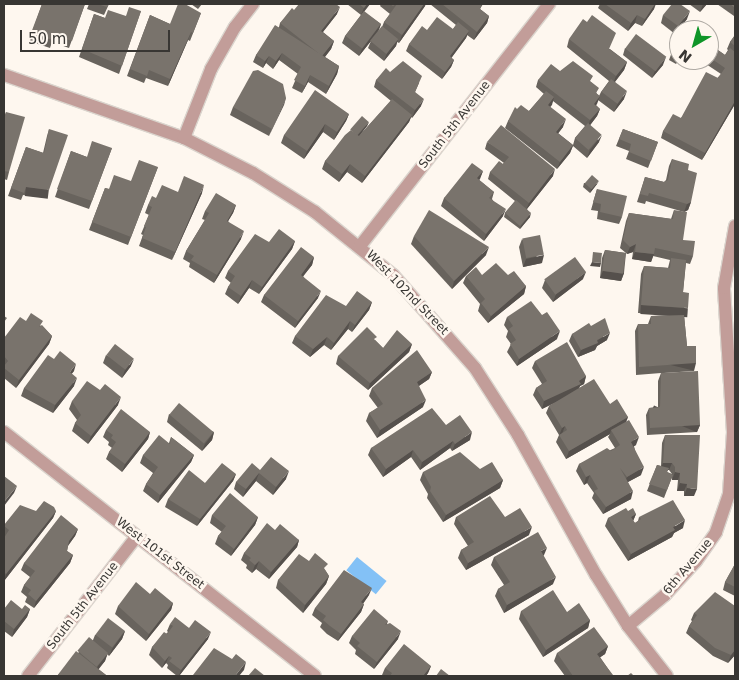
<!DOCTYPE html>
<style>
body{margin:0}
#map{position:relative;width:739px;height:680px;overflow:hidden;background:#fef7ef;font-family:"DejaVu Sans",sans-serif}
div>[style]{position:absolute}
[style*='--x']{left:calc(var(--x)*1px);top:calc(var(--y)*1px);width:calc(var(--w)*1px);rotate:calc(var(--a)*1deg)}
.water>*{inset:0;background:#83c1f6;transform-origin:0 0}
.roads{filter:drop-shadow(1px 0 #dad4cd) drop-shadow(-1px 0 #dad4cd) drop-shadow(0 1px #dad4cd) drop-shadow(0 -1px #dad4cd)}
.minor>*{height:12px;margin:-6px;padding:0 6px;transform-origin:6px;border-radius:6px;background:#c29d99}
.wall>*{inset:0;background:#68635d}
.shaded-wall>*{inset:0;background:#55504c;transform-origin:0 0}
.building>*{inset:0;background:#79736c;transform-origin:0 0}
span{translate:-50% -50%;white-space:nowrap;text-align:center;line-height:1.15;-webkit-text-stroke:5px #fef7ef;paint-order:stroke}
.street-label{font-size:12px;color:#383633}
.frame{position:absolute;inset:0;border:5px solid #383633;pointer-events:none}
.north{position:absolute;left:669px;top:20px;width:50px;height:50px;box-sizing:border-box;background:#fef7ef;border:1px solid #afaaa4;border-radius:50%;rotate:218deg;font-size:14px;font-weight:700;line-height:20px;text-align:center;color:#383633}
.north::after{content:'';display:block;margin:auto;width:18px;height:22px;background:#0f9528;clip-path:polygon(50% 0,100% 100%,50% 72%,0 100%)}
.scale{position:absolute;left:20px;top:30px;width:150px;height:22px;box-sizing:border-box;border:2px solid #383633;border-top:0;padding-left:6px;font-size:15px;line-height:18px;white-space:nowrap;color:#383633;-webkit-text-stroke:4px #fef7ef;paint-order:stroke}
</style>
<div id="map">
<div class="water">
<div style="left:357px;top:557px;width:38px;height:17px;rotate:39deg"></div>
</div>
<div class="roads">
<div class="minor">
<div style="--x:4;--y:75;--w:191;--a:19.3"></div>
<div style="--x:184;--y:138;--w:77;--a:26.9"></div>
<div style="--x:253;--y:173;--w:73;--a:32.2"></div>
<div style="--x:315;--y:212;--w:100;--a:38.9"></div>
<div style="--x:393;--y:275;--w:124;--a:48.6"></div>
<div style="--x:475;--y:368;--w:80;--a:57.3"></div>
<div style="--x:518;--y:435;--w:160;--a:60.9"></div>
<div style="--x:596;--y:575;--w:60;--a:57.9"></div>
<div style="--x:628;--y:626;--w:63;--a:52"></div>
<div style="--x:184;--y:138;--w:74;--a:-68.6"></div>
<div style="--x:211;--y:69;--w:48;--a:-60.3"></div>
<div style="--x:235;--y:27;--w:29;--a:-52"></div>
<div style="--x:360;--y:246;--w:307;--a:-52"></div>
<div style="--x:4;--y:432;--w:395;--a:38.1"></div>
<div style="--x:628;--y:626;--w:48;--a:-40"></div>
<div style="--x:665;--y:595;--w:46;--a:-47.6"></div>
<div style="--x:696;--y:561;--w:35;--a:-55"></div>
<div style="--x:716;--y:532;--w:40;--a:-71.1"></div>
<div style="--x:729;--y:494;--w:62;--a:-86.3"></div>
<div style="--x:733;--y:432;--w:144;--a:-93.6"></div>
<div style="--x:724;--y:288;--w:63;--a:-79.9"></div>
<div style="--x:28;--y:676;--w:177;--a:-52.1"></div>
</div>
</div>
<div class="wall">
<div style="clip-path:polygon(42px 4px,85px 4px,69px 48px,52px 42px,50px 48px,29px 41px)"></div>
<div style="clip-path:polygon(89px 4px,109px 4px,104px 15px,87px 9px)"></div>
<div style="clip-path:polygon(191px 4px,202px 4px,198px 9px)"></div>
<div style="clip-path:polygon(347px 4px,370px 4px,364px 12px,381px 24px,378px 32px,382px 27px,384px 22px,390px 14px,380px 6px,381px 4px,424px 4px,425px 6px,399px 43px,397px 42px,396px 46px,384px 61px,368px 48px,371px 41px,359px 56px,342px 43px,345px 36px,361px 15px)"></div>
<div style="clip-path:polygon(430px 4px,483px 4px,480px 9px,489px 16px,487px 23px,474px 40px,467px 35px,466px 38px,451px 58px,454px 60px,451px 67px,442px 79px,406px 51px,409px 44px,427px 30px,453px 29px,456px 25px)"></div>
<div style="clip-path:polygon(600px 4px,656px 4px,654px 9px,642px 26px,635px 23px,628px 31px,598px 8px)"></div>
<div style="clip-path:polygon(689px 4px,707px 4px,700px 12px)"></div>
<div style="clip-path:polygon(717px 4px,735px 4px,735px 15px,734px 16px)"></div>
<div style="clip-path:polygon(294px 10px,337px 14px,323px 32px,334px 41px,331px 49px,325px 57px,339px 66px,337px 74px,326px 94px,308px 82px,302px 93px,292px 88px,298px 74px,279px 60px,273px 69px,266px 63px,263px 68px,253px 62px,256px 55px,279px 27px,280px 23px)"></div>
<div style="clip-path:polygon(141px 11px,119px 74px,79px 57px,94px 14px,105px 18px,126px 16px)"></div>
<div style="clip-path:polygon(201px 13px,190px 41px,188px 40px,168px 86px,146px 78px,144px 83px,127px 76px,150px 15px,170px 24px)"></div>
<div style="clip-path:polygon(663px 15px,687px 19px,675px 34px,661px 23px)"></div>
<div style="clip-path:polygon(709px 31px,713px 43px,711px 45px,725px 55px,728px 50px,727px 49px,730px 42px,735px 35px,735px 104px,702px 160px,661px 138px,663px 131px,681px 118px,721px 74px,700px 60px,709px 60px)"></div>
<div style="clip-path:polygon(evenodd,569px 39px,610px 49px,627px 62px,624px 70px,615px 82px,624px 99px,614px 112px,598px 100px,596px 105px,600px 109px,597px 116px,590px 125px,599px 142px,587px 158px,573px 146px,570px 153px,557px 169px,505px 128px,508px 121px,517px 109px,529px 111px,544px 94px,536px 87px,538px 80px,560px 71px,591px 82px,597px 94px,599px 96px,601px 92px,609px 81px,567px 47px,569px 39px,553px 101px,585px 126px,575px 138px,573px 145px,558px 133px,563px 127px,550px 107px,553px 101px)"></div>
<div style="clip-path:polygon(679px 41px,679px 60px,676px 64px,669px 60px,672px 52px)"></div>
<div style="clip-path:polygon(625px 48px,663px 65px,652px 78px,623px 55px)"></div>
<div style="clip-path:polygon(390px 72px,419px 83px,415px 92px,421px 106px,412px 118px,411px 117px,409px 122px,362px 183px,347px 172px,339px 182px,322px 169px,325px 161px,369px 122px,367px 126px,359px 136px,391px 101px,374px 87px,376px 80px)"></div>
<div style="clip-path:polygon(286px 98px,269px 136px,230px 115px,233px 107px)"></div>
<div style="clip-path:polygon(6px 112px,9px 172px,7px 180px,4px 179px,4px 118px)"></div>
<div style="clip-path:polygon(349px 114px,346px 121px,334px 140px,323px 132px,304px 159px,281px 143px,284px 135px)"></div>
<div style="clip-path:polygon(49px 129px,47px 198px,23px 195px,21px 200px,8px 196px,26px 147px,43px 153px,47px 136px)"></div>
<div style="clip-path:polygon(623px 129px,658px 142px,648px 168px,626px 159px,629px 151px,616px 146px)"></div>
<div style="clip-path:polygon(487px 142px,553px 176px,527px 209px,530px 217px,520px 229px,504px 217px,505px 213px,515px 201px,488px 179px,490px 172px,504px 163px,485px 149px)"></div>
<div style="clip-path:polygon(112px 148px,89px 209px,55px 197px,71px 151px,87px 157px)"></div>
<div style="clip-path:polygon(672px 159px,688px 170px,691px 202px,688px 210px,684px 212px,646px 201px,645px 204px,637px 202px,645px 177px,664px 182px,666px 180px,669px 166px)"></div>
<div style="clip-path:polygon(158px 167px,128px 245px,89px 230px,105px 188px,109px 189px,131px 181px)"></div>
<div style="clip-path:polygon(483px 171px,479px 180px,494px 192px,492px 199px,503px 216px,484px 241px,441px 206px,444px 198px)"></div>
<div style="clip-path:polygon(584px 183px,597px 184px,590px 193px,583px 187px)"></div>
<div style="clip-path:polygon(597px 189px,622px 217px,619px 224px,597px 219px,598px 211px,591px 210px)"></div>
<div style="clip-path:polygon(178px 192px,202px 193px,172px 260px,139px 246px,143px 235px,141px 234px,149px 215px,145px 213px,148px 205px,156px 198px)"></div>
<div style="clip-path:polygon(236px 205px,233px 213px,228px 221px,241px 239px,214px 283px,189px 267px,190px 263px,183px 259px,186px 251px,205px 220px,202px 219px,205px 211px)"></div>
<div style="clip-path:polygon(674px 210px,683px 240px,693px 256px,690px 264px,686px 263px,683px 292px,685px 316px,684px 315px,687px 346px,694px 371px,664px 373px,700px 425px,697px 432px,647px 435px,646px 415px,649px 408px,658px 407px,658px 381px,661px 373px,636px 375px,635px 331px,638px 324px,648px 324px,651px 316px,683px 315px,638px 313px,641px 274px,644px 266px,668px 268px,670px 260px,653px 256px,651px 262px,632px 259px,633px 252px,627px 254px,626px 253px,624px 273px,621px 281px,600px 278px,602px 258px,605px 250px,626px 253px,620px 248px,626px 221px,629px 213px,671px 219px)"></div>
<div style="clip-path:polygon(414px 236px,486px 255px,452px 289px,411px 244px)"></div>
<div style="clip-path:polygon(522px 239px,542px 263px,523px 267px,519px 247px)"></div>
<div style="clip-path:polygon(295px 241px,292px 249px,259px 294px,249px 288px,238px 304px,225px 294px,228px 287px,231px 283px,225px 278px,228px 271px,269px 242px)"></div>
<div style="clip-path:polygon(314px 257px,312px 265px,303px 276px,318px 298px,295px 328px,261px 302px,264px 295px)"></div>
<div style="clip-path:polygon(482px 275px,508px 275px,526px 286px,524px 294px,488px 323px,478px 311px,480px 304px,463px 283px,466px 276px)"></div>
<div style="clip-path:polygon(583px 279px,553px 302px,542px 288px,545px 280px)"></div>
<div style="clip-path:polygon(372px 302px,369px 310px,352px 332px,348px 329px,331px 350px,324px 345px,310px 357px,292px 343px,295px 336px,346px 306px)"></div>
<div style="clip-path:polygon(507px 317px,557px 339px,517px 366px,507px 352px,511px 344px,506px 337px,508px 331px,504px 325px)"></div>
<div style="clip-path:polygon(26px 321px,42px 326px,52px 336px,49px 344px,16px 388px,4px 378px,4px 338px)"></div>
<div style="clip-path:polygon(591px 326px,607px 340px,597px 346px,595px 350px,578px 357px,569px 341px,572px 334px)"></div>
<div style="clip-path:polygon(375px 340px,383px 348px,412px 344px,409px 352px,368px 390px,336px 364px,338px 356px)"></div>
<div style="clip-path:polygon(106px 355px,131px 366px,122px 378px,103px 363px)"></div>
<div style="clip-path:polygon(535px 361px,586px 376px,584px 384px,580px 386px,579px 388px,610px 404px,628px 417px,626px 421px,636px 445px,634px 446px,641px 475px,628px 482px,631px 499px,603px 514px,592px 498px,594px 493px,587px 483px,584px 485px,576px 471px,579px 464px,615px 448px,608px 437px,610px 434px,566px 459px,556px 442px,559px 435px,546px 413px,549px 406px,556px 402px,542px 409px,533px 395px,536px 388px,542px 384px,532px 368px)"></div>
<div style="clip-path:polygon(74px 371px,71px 374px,74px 386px,53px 413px,21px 396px,24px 388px)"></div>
<div style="clip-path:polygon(432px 372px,429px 379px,419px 386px,423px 407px,377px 438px,366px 421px,369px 413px,378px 408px,369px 396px,372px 388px)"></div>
<div style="clip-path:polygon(72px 401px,118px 405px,88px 444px,72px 431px,75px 423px,77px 420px,69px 409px)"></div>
<div style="clip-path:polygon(169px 414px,214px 432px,212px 440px,202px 451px,167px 422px)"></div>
<div style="clip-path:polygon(446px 425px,470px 440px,452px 451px,450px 448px,420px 470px,411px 457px,383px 477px,368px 455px,371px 448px)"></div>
<div style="clip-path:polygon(106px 430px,150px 432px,148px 439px,122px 472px,106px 459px,109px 452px,112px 448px,108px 445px,109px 442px,103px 437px)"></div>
<div style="clip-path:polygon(evenodd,665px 435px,694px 496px,684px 496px,684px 491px,677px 491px,678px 480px,672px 480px,672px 477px,664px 498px,647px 491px,657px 465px,661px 466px,662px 443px,665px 435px,668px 470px,669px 470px,672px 474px,667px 472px,668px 470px)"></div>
<div style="clip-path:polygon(171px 437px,194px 455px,191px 462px,158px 503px,143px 491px,146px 484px,153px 473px,140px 463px,143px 455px,169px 443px)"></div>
<div style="clip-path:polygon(480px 469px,503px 480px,500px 488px,443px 522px,427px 498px,428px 494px,420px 480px,423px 472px)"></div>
<div style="clip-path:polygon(260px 470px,286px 479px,273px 495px,256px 481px,243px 497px,234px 489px,236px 482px)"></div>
<div style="clip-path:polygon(236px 474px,233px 481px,197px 526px,165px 507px,168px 499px,205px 483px)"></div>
<div style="clip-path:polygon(36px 511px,56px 511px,53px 518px,4px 581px,4px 538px,5px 537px,4px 536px,4px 525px)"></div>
<div style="clip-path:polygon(628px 511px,636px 514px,633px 521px,635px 523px,638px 521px,639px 517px,683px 528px,674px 533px,672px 537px,628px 561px,605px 526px,608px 518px)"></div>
<div style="clip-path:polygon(212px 515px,258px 517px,255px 525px,231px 556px,215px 544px,218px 536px,222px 532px,210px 523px)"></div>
<div style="clip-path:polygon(456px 517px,505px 517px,529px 535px,466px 570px,458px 558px,461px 550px,468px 546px,454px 524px)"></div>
<div style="clip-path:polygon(78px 529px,75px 536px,68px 546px,67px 551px,73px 555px,70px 563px,34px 608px,25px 602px,27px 597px,21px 592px,24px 585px,30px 577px,21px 570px,24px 563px)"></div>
<div style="clip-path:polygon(275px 530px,299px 540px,297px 547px,269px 579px,256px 569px,252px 573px,246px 568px,247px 565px,241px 560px,244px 553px)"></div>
<div style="clip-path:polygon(543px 555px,553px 584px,504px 613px,495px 596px,498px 589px,504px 585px,491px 565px,494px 557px,544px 555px)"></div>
<div style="clip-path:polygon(309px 561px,325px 570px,329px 576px,326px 584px,303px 613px,276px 588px,278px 580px)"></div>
<div style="clip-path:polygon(735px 564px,735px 596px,723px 590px,725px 582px)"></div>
<div style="clip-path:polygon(150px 594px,173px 603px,171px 610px,146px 641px,115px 614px,118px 606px)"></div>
<div style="clip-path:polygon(369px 595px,363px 604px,364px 604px,361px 612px,338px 641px,327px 634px,320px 627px,322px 623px,312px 615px,315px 608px)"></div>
<div style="clip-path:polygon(735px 606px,735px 655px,728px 663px,713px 656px,686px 633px,689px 626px,692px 621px,691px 620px,694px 613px)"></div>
<div style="clip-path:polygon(4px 609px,30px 609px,27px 617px,12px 637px,4px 631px)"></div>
<div style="clip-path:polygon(521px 611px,567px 612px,590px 620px,588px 628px,543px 657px,519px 619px)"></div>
<div style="clip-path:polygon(388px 621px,387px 624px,398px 639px,374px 669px,355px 654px,356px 650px,349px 643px,352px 636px)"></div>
<div style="clip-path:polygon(170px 624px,189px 628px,208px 639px,179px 676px,177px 676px,167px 668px,168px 665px,166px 663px,162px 668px,149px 655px,152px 647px,168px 632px,167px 631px)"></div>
<div style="clip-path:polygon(125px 631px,122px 639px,109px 656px,107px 654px,105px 661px,98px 669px,106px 675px,106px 676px,57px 676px,79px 652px,93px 640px,95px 635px)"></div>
<div style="clip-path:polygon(608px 646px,605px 654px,600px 657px,613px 676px,565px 676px,554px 661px,557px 653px)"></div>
<div style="clip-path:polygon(431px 666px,428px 673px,426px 676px,383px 676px,382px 675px,385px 668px)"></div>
</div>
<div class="shaded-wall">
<div style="clip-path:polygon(367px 4px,370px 4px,361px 15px,364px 8px)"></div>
<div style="clip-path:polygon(424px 4px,426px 4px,425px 6px,399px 43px,402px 35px)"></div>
<div style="clip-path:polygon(655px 4px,654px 9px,642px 26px,645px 19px)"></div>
<div style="clip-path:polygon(703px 4px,707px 4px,700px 12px)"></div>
<div style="clip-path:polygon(340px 7px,337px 14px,318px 38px,321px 31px)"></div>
<div style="clip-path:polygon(690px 11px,687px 19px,675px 34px,678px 26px)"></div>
<div style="clip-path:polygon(637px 15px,635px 23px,628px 31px,631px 23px)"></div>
<div style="clip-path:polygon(489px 16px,487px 23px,474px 40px,477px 32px)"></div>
<div style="clip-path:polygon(381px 24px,378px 32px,359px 56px,362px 49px)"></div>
<div style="clip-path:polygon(469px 31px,466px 38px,447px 64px,450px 56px)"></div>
<div style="clip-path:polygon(191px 32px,188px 40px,168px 86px,170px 79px)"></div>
<div style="clip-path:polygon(716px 35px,713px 43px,709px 48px,709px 45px)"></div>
<div style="clip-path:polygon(398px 39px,396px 46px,384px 61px,387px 53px)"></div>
<div style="clip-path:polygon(334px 41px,331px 49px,320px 63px,322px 56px)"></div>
<div style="clip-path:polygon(282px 53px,279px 60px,273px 69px,276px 61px)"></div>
<div style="clip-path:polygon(269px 56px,266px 63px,263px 68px,265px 61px)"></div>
<div style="clip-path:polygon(666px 57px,663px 65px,652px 78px,655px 71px)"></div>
<div style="clip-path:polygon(454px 60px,451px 67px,442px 79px,445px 72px)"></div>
<div style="clip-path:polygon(627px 62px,624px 70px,613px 84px,616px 76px)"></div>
<div style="clip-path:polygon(339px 66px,337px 74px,326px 94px,329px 86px)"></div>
<div style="clip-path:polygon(310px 75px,308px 82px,302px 93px,305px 86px)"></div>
<div style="clip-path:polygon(627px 91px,624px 99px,614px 112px,617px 105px)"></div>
<div style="clip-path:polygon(600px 96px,597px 104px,591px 111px,594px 104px)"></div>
<div style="clip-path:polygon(554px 97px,552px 105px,545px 113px,548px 105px)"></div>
<div style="clip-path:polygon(286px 98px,284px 105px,269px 136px,272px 129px)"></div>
<div style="clip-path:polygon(424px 99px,421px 106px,412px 118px,415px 110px)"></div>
<div style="clip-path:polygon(735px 101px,735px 104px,702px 160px,705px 153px)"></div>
<div style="clip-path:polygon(600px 109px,597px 116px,588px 128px,590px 120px)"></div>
<div style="clip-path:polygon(349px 114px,346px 121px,334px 140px,337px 132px)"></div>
<div style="clip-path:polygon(412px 115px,409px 122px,362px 183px,365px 176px)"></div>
<div style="clip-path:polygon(566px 119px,563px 127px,554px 139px,556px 132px)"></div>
<div style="clip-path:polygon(369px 122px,367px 126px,356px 140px,357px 136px)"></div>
<div style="clip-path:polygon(325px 124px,323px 132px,304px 159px,307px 151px)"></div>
<div style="clip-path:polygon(602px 135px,599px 142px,587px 158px,590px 150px)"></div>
<div style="clip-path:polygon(573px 145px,570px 153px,557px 169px,560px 162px)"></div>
<div style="clip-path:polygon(350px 164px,347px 172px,339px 182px,342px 174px)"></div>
<div style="clip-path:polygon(555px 169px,553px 176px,526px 210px,529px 203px)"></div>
<div style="clip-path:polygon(483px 171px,480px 179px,474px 186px,477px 178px)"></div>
<div style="clip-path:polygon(599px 181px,597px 184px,590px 193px,591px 189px)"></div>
<div style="clip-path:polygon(204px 185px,202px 193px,172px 260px,175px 252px)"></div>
<div style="left:26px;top:187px;width:23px;height:9px;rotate:7deg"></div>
<div style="clip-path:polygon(691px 202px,688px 210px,684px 212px,687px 204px)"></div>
<div style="clip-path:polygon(236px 205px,233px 213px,224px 228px,227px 221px)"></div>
<div style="clip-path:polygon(506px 209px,503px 216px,484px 241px,486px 234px)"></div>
<div style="clip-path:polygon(531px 213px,530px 217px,520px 229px,521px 226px)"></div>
<div style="clip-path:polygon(244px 231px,241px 239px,214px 283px,217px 275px)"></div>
<div style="clip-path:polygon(295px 241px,292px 249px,259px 294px,262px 287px)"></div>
<div style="clip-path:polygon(636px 244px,633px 252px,627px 254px,630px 247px)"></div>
<div style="clip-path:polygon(489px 247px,486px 255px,452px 289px,454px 281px)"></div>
<div style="clip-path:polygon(635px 252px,654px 254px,651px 262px,632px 259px)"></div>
<div style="clip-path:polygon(544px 255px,542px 263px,523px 267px,526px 259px)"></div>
<div style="clip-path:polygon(314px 257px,312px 265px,298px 283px,301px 275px)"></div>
<div style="clip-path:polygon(592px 262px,601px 263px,600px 267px,590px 266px)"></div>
<div style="clip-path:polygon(603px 271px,624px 273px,621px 281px,600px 278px)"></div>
<div style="clip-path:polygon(586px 272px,583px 279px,553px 302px,556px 294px)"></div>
<div style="clip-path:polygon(252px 280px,249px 288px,238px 304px,241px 296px)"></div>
<div style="clip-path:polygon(526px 286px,524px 294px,488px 323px,491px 316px)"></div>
<div style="clip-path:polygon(321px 291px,318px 298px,295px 328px,298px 321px)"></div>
<div style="clip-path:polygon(372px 302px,369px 310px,352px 332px,355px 325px)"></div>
<div style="left:641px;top:305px;width:47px;height:9px;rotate:4deg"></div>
<div style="clip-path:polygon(350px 321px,348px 329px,331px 350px,334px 343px)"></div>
<div style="clip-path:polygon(560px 331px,557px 339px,517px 366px,519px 359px)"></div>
<div style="clip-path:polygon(610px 333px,607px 340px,597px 346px,595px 350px,578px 357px,581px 350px)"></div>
<div style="clip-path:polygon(52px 336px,49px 344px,16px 388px,19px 380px)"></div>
<div style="clip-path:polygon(327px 337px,324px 345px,310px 357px,313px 349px)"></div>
<div style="clip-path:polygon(412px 344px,409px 352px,368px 390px,370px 383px)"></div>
<div style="clip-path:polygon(134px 359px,131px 366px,122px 378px,125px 370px)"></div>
<div style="left:696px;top:363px;width:8px;height:57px;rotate:104deg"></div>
<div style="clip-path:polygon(76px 364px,74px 371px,67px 380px,70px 372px)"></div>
<div style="clip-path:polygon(432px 372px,429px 379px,414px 389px,417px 382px)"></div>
<div style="clip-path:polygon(586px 376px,584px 384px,580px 386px,578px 391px,542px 409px,544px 401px)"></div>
<div style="clip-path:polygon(77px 378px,74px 386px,53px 413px,55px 405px)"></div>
<div style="clip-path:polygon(121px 397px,118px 405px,88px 444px,91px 436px)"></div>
<div style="clip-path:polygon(426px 400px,423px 407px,377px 438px,380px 430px)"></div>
<div style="clip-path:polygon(628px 417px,625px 425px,611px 430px,610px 434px,566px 459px,569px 451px)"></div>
<div style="left:700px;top:425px;width:8px;height:50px;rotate:113deg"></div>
<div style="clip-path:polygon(565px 426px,562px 434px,559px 436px,562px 428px)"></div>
<div style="clip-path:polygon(150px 432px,148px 439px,122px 472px,125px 464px)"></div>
<div style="clip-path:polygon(214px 432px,212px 440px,202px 451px,205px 444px)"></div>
<div style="clip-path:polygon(472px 432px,470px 440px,452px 451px,455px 444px)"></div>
<div style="clip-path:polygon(639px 437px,636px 445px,629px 449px,631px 442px)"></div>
<div style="clip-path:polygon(453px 441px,450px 448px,420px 470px,422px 462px)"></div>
<div style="clip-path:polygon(413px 450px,411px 457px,383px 477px,386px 469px)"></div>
<div style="clip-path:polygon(194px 455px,191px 462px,158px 503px,160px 495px)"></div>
<div style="clip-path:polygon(663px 463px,672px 463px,669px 470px,660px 470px)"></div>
<div style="clip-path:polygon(644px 467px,641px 475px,624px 484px,627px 477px)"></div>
<div style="clip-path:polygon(289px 471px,286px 479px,273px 495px,276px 487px)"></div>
<div style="clip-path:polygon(675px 472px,680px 473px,678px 480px,672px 480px)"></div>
<div style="clip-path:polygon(259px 473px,256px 481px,243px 497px,246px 489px)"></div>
<div style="clip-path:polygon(236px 474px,233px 481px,197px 526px,200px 519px)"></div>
<div style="clip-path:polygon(590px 475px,587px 483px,584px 485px,586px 477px)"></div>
<div style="clip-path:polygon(503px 480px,500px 488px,443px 522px,446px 515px)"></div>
<div style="clip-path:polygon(680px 483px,687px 484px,684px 491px,677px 491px)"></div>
<div style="clip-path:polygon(17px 486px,14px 493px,4px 506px,4px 502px)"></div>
<div style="clip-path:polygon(687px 488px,697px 489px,694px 496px,684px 496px)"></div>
<div style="clip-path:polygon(633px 491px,631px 499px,603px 514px,606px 507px)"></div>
<div style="clip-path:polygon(56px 511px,53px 518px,4px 581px,6px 574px)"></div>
<div style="clip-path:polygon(636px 514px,633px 521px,631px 517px)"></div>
<div style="clip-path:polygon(258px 517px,255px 525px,231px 556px,234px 549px)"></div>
<div style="clip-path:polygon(685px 520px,683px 528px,674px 533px,672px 537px,628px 561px,631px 554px)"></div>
<div style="clip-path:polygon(532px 527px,529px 535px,466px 570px,468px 563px)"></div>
<div style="clip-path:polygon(78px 529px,75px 536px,66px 548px,69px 541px)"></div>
<div style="clip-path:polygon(299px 540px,297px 547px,269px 579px,271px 572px)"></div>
<div style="clip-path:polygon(547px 548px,544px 555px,538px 558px,541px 551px)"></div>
<div style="clip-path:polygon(73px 555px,70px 563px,34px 608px,36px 601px)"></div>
<div style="clip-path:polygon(259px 561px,256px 569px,252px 573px,255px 565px)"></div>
<div style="clip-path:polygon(329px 576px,326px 584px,303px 613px,305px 605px)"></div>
<div style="clip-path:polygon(556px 577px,553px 584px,504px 613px,507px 605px)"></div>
<div style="clip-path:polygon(372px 588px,369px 595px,358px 610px,361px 602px)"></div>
<div style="clip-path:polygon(173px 603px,171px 610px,146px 641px,149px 634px)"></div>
<div style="clip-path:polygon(364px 604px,361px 612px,338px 641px,341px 634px)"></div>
<div style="clip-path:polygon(30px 609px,27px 617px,12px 637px,14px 629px)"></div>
<div style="clip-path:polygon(590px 620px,588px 628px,543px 657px,546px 650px)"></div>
<div style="clip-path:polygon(125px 631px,122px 639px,109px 656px,112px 649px)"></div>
<div style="clip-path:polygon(401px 631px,398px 639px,374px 669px,377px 662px)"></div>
<div style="clip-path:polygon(211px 632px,208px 639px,179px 676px,181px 670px)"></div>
<div style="clip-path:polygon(608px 646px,605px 654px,595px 661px,597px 654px)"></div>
<div style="clip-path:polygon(735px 650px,735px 655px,728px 663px,731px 655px)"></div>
<div style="clip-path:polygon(108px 653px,105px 661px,95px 674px,98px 666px)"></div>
<div style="clip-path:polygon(169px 656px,166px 663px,162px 668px,165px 661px)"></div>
<div style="clip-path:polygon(246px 662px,244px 670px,239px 676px,235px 676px)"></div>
<div style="clip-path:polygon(431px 666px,428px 673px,426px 676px,423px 676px)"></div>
</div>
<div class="building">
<div style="clip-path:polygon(42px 4px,85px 4px,72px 41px,54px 35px,52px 40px,31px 33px)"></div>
<div style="clip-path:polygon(97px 4px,109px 4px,107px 7px)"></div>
<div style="clip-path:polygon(178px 4px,185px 4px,201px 13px,193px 33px,191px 32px,170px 79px,149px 70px,147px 76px,130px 69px,150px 15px,170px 24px)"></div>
<div style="clip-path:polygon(299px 4px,336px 4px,340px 7px,321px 31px,334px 41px,322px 56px,280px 23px,292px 8px,294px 10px)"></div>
<div style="clip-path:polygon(359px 4px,367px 4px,364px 8px)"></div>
<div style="clip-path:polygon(390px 4px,396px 4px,393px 6px)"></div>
<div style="clip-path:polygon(397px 4px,424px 4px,402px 35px,384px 22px)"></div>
<div style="clip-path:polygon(442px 4px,482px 4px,480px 9px,489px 16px,477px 32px)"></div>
<div style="clip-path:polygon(605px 4px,655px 4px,645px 19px,637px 15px,631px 23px)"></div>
<div style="clip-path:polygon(672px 4px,680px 4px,690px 11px,678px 26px,663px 15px)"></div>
<div style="clip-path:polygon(730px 4px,735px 4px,735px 8px)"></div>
<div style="clip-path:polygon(129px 7px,141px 11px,122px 66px,82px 49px,94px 14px,105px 18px,108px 10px,126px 16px)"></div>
<div style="left:364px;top:11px;width:21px;height:31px;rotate:37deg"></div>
<div style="clip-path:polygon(592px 15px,616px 33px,609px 49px,627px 62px,616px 76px,569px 39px,583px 19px,587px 22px)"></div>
<div style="clip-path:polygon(437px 17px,453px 29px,458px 22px,469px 31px,450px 56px,454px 60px,445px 72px,409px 44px,422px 26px,427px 30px)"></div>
<div style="clip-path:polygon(693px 20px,708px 30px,687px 30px)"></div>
<div style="clip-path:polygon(275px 25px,339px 66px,329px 86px,310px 75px,305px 86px,294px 80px,301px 67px,282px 53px,276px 61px,269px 56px,265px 61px,256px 55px)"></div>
<div style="left:382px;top:26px;width:21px;height:19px;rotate:39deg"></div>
<div style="clip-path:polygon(709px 31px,716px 35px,709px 44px,725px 55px,730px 48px,735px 52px,735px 101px,705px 153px,663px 131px,673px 114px,681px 118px,706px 72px,718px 78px,725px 68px,709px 57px)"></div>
<div style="left:636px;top:34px;width:38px;height:18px;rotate:37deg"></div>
<div style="clip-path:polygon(735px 35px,735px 46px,730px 42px)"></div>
<div style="clip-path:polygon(679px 41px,679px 57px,672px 52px)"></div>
<div style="clip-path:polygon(403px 61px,422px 76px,415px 92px,424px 99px,415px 110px,376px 80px,386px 68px,390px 72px)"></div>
<div style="clip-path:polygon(573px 61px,593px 76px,590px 81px,599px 88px,596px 93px,600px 96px,594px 104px,600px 109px,590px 120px,538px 80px,551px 64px,560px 71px)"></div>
<div style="clip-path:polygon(258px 70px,283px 84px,286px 98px,272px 129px,233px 107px,253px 71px)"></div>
<div style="left:611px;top:79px;width:20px;height:16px;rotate:37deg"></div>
<div style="clip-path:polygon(315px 90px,349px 114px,337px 132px,325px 124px,307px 151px,284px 135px)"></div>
<div style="clip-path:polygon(546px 91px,554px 97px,548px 105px,566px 119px,556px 132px,573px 145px,560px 162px,508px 121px,515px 107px,517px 109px,521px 105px,529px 111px)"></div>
<div style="clip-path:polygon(392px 99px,412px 115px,365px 176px,350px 164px,342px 174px,325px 161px,345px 135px,351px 130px,359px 136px)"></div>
<div style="clip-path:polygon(6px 112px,25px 117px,9px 172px,4px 171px,4px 120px)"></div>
<div style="left:362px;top:116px;width:9px;height:18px;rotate:41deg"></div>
<div style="left:588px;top:123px;width:18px;height:20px;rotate:41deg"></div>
<div style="clip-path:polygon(501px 125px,555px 169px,529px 203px,490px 172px,499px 161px,503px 164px,509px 157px,487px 142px)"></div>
<div style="clip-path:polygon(49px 129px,68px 135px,49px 190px,26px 187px,24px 193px,11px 188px,26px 147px,44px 153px)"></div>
<div style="clip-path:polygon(623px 129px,658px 142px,651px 161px,629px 152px,631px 144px,619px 139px)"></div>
<div style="clip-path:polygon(92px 141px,112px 148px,92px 201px,57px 189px,71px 151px,87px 157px)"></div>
<div style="clip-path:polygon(672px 159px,689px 164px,688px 170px,697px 173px,691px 202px,687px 204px,649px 193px,648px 196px,640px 194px,645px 177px,664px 182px,668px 180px)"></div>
<div style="clip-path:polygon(139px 160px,158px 167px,131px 237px,92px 222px,105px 188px,109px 189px,114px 175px,131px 181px)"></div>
<div style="clip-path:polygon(472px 163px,483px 171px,477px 178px,494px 192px,489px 198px,506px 209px,486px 234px,444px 198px)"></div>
<div style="left:592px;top:175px;width:9px;height:11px;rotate:41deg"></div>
<div style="clip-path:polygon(184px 176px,204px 185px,175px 252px,142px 238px,146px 227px,144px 226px,152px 207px,148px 205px,152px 196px,156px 198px,162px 185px,178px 192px)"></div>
<div style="clip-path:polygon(597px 189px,627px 196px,622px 217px,600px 212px,601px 204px,593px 202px)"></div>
<div style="clip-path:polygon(216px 193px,236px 205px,227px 221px,244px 231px,217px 275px,191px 260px,194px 256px,186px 251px,209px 213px,205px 211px)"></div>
<div style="left:516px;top:200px;width:20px;height:17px;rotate:41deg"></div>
<div style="clip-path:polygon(429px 210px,489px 247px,454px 281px,414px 236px)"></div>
<div style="clip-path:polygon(674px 210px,687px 212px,683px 240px,695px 241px,693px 256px,655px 248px,654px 254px,635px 252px,636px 244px,630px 247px,623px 240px,629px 213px,673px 219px)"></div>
<div style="clip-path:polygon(279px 229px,295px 241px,262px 287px,252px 280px,241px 296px,228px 287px,235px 276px,228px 271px,255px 234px,269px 242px)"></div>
<div style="left:540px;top:235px;width:20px;height:18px;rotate:79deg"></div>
<div style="clip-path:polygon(301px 247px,314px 257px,301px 275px,321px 291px,298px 321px,264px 295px)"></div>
<div style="left:605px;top:250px;width:21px;height:21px;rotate:8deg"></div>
<div style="left:593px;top:252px;width:9px;height:10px;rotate:6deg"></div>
<div style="left:575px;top:257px;width:19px;height:38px;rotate:54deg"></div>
<div style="clip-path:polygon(671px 258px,686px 260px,683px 292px,689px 293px,688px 308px,641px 305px,644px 266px,670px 268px)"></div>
<div style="clip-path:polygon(496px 263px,508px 275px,514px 271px,526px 286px,491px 316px,481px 303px,485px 299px,466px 276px,476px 267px,482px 275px)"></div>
<div style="clip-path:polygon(357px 291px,372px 302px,355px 325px,350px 321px,334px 343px,327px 337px,313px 349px,295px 336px,326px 295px,346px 306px)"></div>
<div style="clip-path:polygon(531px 301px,542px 315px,547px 312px,560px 331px,519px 359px,510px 344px,516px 340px,509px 329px,513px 326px,507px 317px)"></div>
<div style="clip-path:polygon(31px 313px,43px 321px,39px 327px,42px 325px,52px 336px,19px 380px,4px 368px,4px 366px,8px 361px,4px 356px,4px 338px,20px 317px,26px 321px)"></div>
<div style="clip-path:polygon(684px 315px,687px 346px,696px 346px,696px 363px,639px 367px,638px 324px,651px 324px,651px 316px)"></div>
<div style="clip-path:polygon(4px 316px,7px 318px,4px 322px)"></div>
<div style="clip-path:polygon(605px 318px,610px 333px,597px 340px,598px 343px,581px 350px,572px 334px,589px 323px,591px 326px)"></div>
<div style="clip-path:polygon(367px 327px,377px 337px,374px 339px,383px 348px,397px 330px,412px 344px,370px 383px,338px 356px)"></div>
<div style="clip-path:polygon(567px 342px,586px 376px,579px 381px,581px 384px,544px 401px,536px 388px,547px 381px,535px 361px)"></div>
<div style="left:115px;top:344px;width:24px;height:14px;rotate:38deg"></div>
<div style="clip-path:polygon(417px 350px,432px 372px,417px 382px,426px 400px,380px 430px,369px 413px,383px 404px,372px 388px)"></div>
<div style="clip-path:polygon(60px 351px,76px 364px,70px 372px,77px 378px,55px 405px,24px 388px,48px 355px,54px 359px)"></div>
<div style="clip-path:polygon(698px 371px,700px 425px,650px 428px,649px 408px,660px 407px,661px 373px)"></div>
<div style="clip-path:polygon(594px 379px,610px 404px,617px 399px,628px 417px,569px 451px,559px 435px,567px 430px,565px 426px,562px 428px,549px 406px)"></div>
<div style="clip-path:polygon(87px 381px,100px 390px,105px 384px,121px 397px,91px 436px,75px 423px,81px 415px,72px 401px)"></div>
<div style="left:179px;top:403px;width:45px;height:15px;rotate:40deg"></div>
<div style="clip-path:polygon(432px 408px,446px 425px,460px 415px,472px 432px,455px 444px,453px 441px,422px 462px,413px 450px,386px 469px,371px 448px)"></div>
<div style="clip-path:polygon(121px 409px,150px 432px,125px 464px,109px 452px,116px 442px,111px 438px,113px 435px,106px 430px)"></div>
<div style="clip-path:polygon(629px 420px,639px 437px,631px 442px,644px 467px,627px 477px,620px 468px,633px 491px,606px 507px,594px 491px,598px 489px,590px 475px,586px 477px,579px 464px,607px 448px,611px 451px,620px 445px,611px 430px)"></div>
<div style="clip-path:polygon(159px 435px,170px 444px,171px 437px,194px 455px,160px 495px,146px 484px,158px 467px,143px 455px)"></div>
<div style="clip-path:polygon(665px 435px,700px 435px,697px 489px,687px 488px,687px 484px,680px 483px,680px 473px,675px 472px,675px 467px,672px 463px,663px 463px)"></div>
<div style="clip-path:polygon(460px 452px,480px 469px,492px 462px,503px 480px,446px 515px,430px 491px,431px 487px,423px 472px)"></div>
<div style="clip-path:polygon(271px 457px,289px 471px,276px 487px,259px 473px,246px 489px,236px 482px,252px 463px,260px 470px)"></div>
<div style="clip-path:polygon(222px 463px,236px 474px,200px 519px,168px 499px,189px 470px,205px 483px)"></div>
<div style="clip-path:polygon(657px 465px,669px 468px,667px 472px,673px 475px,667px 490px,649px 484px)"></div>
<div style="clip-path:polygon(4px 476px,17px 486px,4px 502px)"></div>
<div style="clip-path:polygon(230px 493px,258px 517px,234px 549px,218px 536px,226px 526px,212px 515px)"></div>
<div style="clip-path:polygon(490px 496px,505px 517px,520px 508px,532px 527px,468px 563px,461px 550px,474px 542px,456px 517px)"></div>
<div style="clip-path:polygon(673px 500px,685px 520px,673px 527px,675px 530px,631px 554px,608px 518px,626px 508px,628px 511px,633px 508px,636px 514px,631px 517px,635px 523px,641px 519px,639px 517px)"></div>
<div style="clip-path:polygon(44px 501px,54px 507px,56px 511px,6px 574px,4px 572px,4px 538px,9px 530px,4px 526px,4px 525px,20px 505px,36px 511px)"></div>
<div style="clip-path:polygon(61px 515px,78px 529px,69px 541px,67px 551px,73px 555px,36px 601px,28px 594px,31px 590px,24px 585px,35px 571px,24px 563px)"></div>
<div style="clip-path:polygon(267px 523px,275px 530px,280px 524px,299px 540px,271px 572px,259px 561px,255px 565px,249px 560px,251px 558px,244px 553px)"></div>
<div style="clip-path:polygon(538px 532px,547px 548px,541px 551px,556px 577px,507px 605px,498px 589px,510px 582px,494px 557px)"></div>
<div style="clip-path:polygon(315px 553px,328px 564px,324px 568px,329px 576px,305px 605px,278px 580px,299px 554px,309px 561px)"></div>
<div style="clip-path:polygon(735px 564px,735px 587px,725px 582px)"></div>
<div style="clip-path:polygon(344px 570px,372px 588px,361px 602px,364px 604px,341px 634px,330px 626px,323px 620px,326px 616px,315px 608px)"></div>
<div style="clip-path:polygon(136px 582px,150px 594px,155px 588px,173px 603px,149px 634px,118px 606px)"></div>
<div style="clip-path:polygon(553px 590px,567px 612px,579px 603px,590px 620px,546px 650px,521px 611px)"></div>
<div style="clip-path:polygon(715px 592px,735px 606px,735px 650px,731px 655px,715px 648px,689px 626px,697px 615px,694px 613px)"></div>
<div style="clip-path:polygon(11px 600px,22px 609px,25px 605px,30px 609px,14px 629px,4px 621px,4px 609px)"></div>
<div style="clip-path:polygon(374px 609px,388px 621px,385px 625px,390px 623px,401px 631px,377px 662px,357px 646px,360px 643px,352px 636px)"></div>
<div style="clip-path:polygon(175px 617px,189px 628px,195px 620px,211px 632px,181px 670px,169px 661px,172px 658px,169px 656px,165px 661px,152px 647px,164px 632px,167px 634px,173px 626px,170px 624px)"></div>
<div style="left:108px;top:618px;width:21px;height:21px;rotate:37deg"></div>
<div style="clip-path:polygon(594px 627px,608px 646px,597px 654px,613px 675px,612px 676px,573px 676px,557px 653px)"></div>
<div style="left:89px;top:637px;width:25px;height:18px;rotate:40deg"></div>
<div style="clip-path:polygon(404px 644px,431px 666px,423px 676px,390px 676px,392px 673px,385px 668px)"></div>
<div style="clip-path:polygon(214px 648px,232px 659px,236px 654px,246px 662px,235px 676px,194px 676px,193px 675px)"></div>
<div style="clip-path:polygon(76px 651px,106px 675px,105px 676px,57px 676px)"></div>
<div style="clip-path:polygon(255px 668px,265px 676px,248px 676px)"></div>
<div style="clip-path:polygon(441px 669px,450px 676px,436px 676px)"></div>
<div style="clip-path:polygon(631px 673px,634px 676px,627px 676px)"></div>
</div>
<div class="street-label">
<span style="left:455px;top:125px;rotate:-52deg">South 5th Avenue</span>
<span style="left:407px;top:293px;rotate:46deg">West 102nd Street</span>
<span style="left:160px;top:554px;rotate:38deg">West 101st Street</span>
<span style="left:688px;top:567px;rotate:-50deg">6th Avenue</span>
<span style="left:83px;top:606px;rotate:-52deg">South 5th Avenue</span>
</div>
<div class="frame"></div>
<div class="north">N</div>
<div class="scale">50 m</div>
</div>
